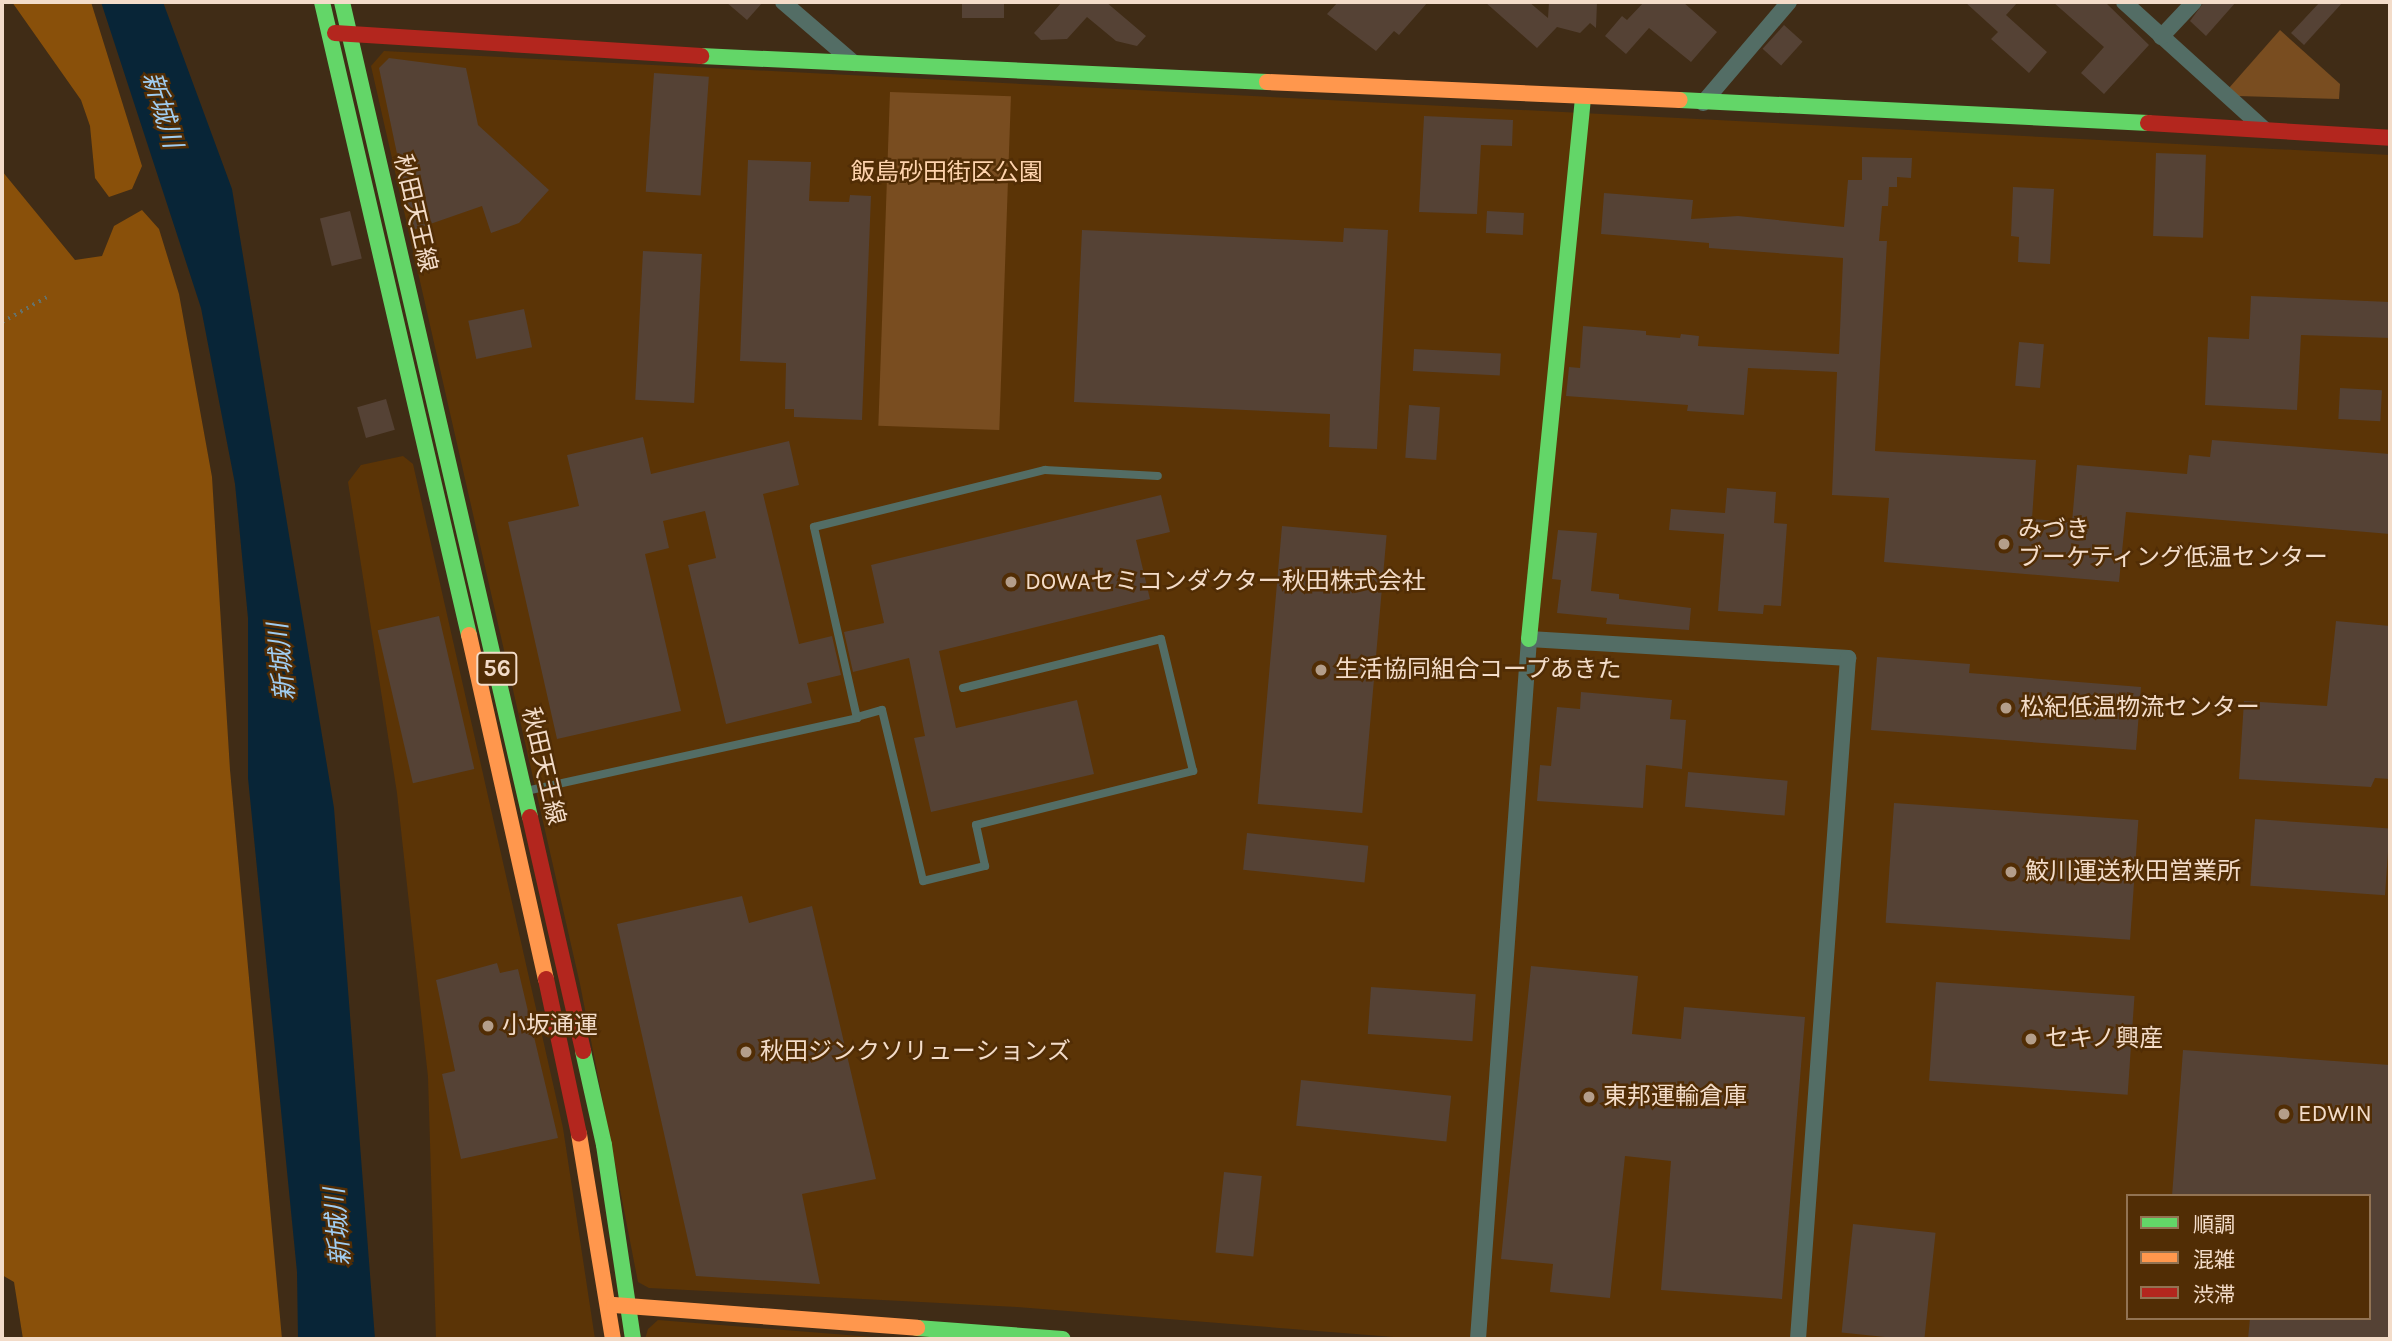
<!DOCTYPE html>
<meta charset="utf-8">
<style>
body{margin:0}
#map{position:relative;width:2392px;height:1341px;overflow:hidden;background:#402c16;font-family:Karla,"Noto Sans JP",sans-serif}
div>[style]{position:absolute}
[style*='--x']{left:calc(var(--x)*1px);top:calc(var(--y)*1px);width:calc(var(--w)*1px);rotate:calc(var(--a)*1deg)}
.built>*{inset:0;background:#5b3406}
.green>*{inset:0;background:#794d20;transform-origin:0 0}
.forest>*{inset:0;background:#89500a}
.water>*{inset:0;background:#082537}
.building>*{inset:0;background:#554235;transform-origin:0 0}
.path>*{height:3.5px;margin-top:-1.75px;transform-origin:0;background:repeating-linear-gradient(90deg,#667168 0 2px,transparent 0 7px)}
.lane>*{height:8px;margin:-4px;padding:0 4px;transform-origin:4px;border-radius:4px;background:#536d65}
.street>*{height:16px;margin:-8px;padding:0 8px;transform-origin:8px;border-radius:8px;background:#536d65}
.fast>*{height:16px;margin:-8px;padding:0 8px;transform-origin:8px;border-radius:8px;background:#63d668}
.slow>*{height:16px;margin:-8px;padding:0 8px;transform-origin:8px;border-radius:8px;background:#ff974d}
.jam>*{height:16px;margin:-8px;padding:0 8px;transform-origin:8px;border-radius:8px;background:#b3261e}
.dots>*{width:19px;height:19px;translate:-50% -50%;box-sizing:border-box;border:4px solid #512d05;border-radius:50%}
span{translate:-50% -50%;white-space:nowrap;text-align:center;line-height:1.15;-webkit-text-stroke:5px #512d05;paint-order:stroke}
.shield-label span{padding:2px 5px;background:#512d05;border:2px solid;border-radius:5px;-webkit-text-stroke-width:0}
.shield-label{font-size:23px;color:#f3dcc9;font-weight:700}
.park-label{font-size:24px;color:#fed3ad}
.street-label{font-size:24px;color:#f3dcc9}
.poi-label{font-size:24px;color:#f3dcc9}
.left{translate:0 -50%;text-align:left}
.water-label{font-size:26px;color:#a0cdf1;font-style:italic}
.frame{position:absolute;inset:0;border:4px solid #f3dcc9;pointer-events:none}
.legend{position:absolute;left:2126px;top:1194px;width:245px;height:126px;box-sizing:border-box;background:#512d05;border:2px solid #927353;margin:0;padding:9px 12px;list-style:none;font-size:21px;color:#f3dcc9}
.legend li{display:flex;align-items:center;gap:14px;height:35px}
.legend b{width:35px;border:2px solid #927353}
</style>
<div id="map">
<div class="built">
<div style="clip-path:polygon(evenodd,384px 51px,2390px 155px,2390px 1339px,1419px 1339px,1017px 1307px,649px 1288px,638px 1282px,580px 984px,371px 66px,384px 51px,2128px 1196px,2369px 1196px,2369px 1318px,2128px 1318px,2128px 1196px)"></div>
<div style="clip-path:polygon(403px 456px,413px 464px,563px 1128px,595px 1339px,436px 1339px,428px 1077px,397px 793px,348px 482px,361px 465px)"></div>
<div style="clip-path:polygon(658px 1320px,898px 1339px,645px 1339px,648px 1329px)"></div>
</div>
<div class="green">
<div style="clip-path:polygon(2280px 30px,2340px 84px,2339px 99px,2238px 96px,2229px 88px)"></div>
<div style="left:890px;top:92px;width:121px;height:334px;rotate:2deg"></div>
</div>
<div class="forest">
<div style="clip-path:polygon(12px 2px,91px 2px,142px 166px,132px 189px,109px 197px,95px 178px,90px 126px,81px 100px)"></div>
<div style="clip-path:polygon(2px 171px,75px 260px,102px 256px,114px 226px,142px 210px,159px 229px,179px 294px,212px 477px,230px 770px,282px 1339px,23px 1339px,14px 1282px,2px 1275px)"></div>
</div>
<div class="water">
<div style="clip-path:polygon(101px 2px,163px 2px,232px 189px,334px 808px,375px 1339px,298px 1339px,297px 1272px,248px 778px,248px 618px,235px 484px,201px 308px)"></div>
</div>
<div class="building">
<div style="clip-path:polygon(726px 2px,763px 2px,747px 20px)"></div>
<div style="left:962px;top:2px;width:42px;height:16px"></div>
<div style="clip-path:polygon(1062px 2px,1106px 2px,1146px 36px,1137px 46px,1116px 41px,1087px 17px,1067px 39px,1041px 40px,1034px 33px)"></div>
<div style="clip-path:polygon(1338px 2px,1428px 2px,1399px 35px,1394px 31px,1376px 51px,1327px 14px)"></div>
<div style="clip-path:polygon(1485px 2px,1529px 2px,1548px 18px,1549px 2px,1597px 2px,1596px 28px,1590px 23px,1580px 33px,1557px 27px,1537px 48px)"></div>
<div style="clip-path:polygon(1644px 2px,1683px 2px,1717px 32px,1691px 62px,1649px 28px,1626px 54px,1605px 36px,1622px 16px,1627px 20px)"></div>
<div style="clip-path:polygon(1965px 2px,2018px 2px,2006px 15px,2047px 52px,2029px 73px,1991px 39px,1998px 32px)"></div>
<div style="clip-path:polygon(2053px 2px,2105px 2px,2149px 45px,2104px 94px,2081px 73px,2104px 47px)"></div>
<div style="clip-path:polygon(2204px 2px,2236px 2px,2206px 36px,2190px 21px)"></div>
<div style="clip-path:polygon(2320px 2px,2343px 2px,2304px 45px,2291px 33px)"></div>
<div style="left:1784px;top:25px;width:25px;height:32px;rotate:42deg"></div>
<div style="clip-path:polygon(389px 58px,466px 68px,478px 125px,549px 190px,519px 223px,491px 233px,482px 206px,413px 230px,379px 68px)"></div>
<div style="left:654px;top:73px;width:55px;height:119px;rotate:4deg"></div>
<div style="clip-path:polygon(1424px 116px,1513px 120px,1512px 146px,1481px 145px,1477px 214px,1419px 212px)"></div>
<div style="left:2156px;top:153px;width:50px;height:83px;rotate:2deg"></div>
<div style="clip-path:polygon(1862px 157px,1912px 158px,1911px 178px,1897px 177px,1897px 187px,1889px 187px,1888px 206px,1882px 206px,1879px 241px,1887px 241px,1875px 451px,2036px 460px,2032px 519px,2072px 522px,2077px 465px,2187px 474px,2189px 455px,2210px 457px,2212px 440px,2390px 454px,2390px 534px,2126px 512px,2119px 582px,1884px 562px,1889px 498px,1832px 495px,1837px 372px,1748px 368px,1744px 415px,1687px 411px,1688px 405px,1566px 396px,1569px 367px,1580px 368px,1583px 326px,1646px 331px,1646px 335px,1680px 338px,1681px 334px,1699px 336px,1698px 346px,1839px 354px,1843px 258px,1709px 248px,1709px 243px,1601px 234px,1604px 193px,1693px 200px,1691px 219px,1738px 216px,1844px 227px,1848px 180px,1862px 180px)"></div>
<div style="clip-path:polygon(748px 160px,811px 162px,809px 201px,849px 202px,850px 195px,871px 196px,862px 420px,794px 417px,794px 409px,785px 409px,786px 363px,740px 361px)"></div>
<div style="clip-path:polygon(2013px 187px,2054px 189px,2050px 264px,2018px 262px,2019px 237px,2011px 236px)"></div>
<div style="left:350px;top:211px;width:49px;height:31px;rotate:76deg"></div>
<div style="left:1487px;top:211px;width:37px;height:22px;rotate:3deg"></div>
<div style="clip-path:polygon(1344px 228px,1388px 230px,1377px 449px,1329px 447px,1330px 414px,1074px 402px,1082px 230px,1343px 242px)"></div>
<div style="left:643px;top:251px;width:59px;height:149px;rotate:3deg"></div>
<div style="clip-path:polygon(2251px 296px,2390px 302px,2390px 338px,2301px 335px,2297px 410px,2205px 405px,2208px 337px,2249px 339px)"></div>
<div style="left:524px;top:309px;width:39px;height:57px;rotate:78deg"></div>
<div style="left:2019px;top:342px;width:25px;height:44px;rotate:5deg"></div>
<div style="left:1414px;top:349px;width:87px;height:22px;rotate:3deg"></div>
<div style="left:2340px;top:388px;width:42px;height:31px;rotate:3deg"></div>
<div style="left:386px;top:399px;width:32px;height:30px;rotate:74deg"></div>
<div style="left:1409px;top:405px;width:31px;height:53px;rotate:4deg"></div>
<div style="clip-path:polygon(643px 437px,651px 474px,789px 441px,799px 485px,763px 494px,799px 644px,832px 636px,841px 675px,807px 683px,812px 703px,726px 724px,688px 565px,716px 558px,705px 511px,663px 521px,669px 548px,645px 554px,681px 711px,557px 739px,508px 522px,579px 506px,567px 455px)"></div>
<div style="clip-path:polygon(1727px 488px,1776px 492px,1774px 523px,1787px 524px,1781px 606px,1764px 605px,1763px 614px,1718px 611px,1724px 534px,1669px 530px,1671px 509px,1725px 513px)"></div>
<div style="clip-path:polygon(1161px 495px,1170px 532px,1136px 540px,1150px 599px,939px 651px,956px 728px,1077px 700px,1094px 774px,931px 812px,914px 738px,925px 736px,909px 658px,853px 672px,844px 632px,884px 623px,871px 565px)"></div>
<div style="left:1282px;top:526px;width:105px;height:279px;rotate:5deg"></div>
<div style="clip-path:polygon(1558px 530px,1597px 533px,1591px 591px,1619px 594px,1619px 599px,1691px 608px,1689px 630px,1606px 624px,1607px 618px,1557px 613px,1561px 580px,1552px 579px)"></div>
<div style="left:439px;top:616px;width:157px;height:63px;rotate:77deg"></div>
<div style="clip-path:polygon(2336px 621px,2390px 626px,2390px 779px,2375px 778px,2371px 787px,2239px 779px,2244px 701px,2327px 706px)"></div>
<div style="clip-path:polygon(1877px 657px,1970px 664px,1969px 673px,2141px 687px,2136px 750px,1871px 730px)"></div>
<div style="clip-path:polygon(1581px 692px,1672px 700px,1670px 719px,1686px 720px,1682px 769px,1646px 765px,1643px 808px,1537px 801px,1540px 765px,1551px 766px,1557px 707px,1580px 709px)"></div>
<div style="left:1688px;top:772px;width:100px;height:35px;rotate:5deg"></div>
<div style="left:1894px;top:803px;width:245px;height:120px;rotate:4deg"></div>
<div style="left:2255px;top:819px;width:135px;height:67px;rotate:4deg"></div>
<div style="left:1247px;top:833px;width:122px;height:37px;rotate:6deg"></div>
<div style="clip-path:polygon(742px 896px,749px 923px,812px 906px,876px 1179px,802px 1194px,820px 1284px,696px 1276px,617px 924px)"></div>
<div style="clip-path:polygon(497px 963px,500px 973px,518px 969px,558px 1138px,461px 1159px,442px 1074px,455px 1071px,436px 980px)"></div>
<div style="clip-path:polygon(1531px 966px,1638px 976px,1632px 1034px,1681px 1039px,1684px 1007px,1805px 1017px,1782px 1299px,1661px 1290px,1671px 1161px,1625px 1156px,1610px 1298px,1550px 1292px,1553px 1264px,1501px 1259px)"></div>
<div style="left:1936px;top:982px;width:199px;height:99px;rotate:4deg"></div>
<div style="left:1371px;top:987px;width:105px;height:47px;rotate:4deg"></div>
<div style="clip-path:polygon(2183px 1050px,2390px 1065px,2390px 1339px,2248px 1339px,2250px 1318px,2369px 1318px,2369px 1196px,2172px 1196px)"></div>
<div style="left:1301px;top:1080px;width:151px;height:46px;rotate:6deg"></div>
<div style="left:1224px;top:1172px;width:38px;height:81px;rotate:6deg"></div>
<div style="left:1853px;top:1224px;width:83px;height:109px;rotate:6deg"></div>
</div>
<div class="path">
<div style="--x:2;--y:322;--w:51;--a:-29.1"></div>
</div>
<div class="lane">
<div style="--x:857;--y:717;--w:26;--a:-16"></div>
<div style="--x:882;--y:710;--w:176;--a:76.5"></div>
<div style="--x:923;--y:881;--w:64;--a:-13.6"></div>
<div style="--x:985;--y:866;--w:42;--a:-102.4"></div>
<div style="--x:976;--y:825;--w:224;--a:-14"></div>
<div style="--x:1193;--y:771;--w:136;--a:-103.6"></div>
<div style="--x:1161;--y:639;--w:204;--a:166.1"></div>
<div style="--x:526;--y:791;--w:339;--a:-12.4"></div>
<div style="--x:857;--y:718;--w:196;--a:-102.7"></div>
<div style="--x:814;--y:527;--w:238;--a:-13.9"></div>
<div style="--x:1045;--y:470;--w:113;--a:3"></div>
</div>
<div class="street">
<div style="--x:783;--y:2;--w:94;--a:40.7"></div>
<div style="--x:2124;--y:2;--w:190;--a:42.2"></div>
<div style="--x:2161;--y:37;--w:48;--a:-46.7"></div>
<div style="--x:1703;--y:103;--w:133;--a:-49.6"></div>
<div style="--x:1478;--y:1339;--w:702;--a:-85.83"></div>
<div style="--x:1529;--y:639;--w:320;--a:3.4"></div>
<div style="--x:1848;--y:658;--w:683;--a:94.2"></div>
</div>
<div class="fast">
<div style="--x:322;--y:2;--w:650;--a:76.93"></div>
<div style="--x:342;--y:2;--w:836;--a:77.01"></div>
<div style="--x:701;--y:56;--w:567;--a:2.63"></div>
<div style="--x:1680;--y:100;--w:469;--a:2.8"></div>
<div style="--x:1529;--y:639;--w:544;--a:-84.3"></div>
<div style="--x:583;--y:1051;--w:96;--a:77.4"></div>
<div style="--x:604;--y:1145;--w:196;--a:81.5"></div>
<div style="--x:917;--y:1328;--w:146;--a:4.3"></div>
</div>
<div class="slow">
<div style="--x:1267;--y:82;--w:413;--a:2.5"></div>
<div style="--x:469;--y:635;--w:353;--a:77.4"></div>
<div style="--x:579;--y:1134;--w:208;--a:80.6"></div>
<div style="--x:614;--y:1305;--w:304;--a:4.3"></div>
</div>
<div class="jam">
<div style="--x:335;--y:33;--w:367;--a:3.6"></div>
<div style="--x:2148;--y:123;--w:242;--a:3.5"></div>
<div style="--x:530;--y:817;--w:240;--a:77.2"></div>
<div style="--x:546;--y:979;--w:158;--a:78"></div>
</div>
<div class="dots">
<div style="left:2004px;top:544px;background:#b49e8a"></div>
<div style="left:1011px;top:582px;background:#b49e8a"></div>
<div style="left:1321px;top:670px;background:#b49e8a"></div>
<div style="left:2006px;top:708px;background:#b49e8a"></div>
<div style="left:2011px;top:872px;background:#b49e8a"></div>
<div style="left:488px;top:1026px;background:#b49e8a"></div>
<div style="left:2031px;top:1039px;background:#b49e8a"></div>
<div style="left:746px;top:1052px;background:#b49e8a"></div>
<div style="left:1589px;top:1097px;background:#b49e8a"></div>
<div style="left:2284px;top:1114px;background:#b49e8a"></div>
</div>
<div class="shield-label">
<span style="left:497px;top:669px">56</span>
</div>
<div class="park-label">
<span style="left:947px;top:173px">飯島砂田街区公園</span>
</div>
<div class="street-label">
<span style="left:415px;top:213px;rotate:77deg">秋田天王線</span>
<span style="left:543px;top:766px;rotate:77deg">秋田天王線</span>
</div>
<div class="poi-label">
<span class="left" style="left:2018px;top:544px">みづき<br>ブーケティング低温センター</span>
<span class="left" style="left:1025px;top:582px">DOWAセミコンダクター秋田株式会社</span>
<span class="left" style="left:1335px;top:670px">生活協同組合コープあきた</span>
<span class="left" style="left:2020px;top:708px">松紀低温物流センター</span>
<span class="left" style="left:2025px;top:872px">鮫川運送秋田営業所</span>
<span class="left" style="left:502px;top:1026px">小坂通運</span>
<span class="left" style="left:2045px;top:1039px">セキノ興産</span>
<span class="left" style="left:760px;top:1052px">秋田ジンクソリューションズ</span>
<span class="left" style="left:1603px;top:1097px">東邦運輸倉庫</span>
<span class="left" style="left:2298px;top:1114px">EDWIN</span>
</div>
<div class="water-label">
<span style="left:162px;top:110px;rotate:73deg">新城川</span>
<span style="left:282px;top:662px;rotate:-96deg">新城川</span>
<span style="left:338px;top:1227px;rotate:-95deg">新城川</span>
</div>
<div class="frame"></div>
<ul class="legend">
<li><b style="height:9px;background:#63d668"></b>順調</li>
<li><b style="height:9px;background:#ff974d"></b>混雑</li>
<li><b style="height:9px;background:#b3261e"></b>渋滞</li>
</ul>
</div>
